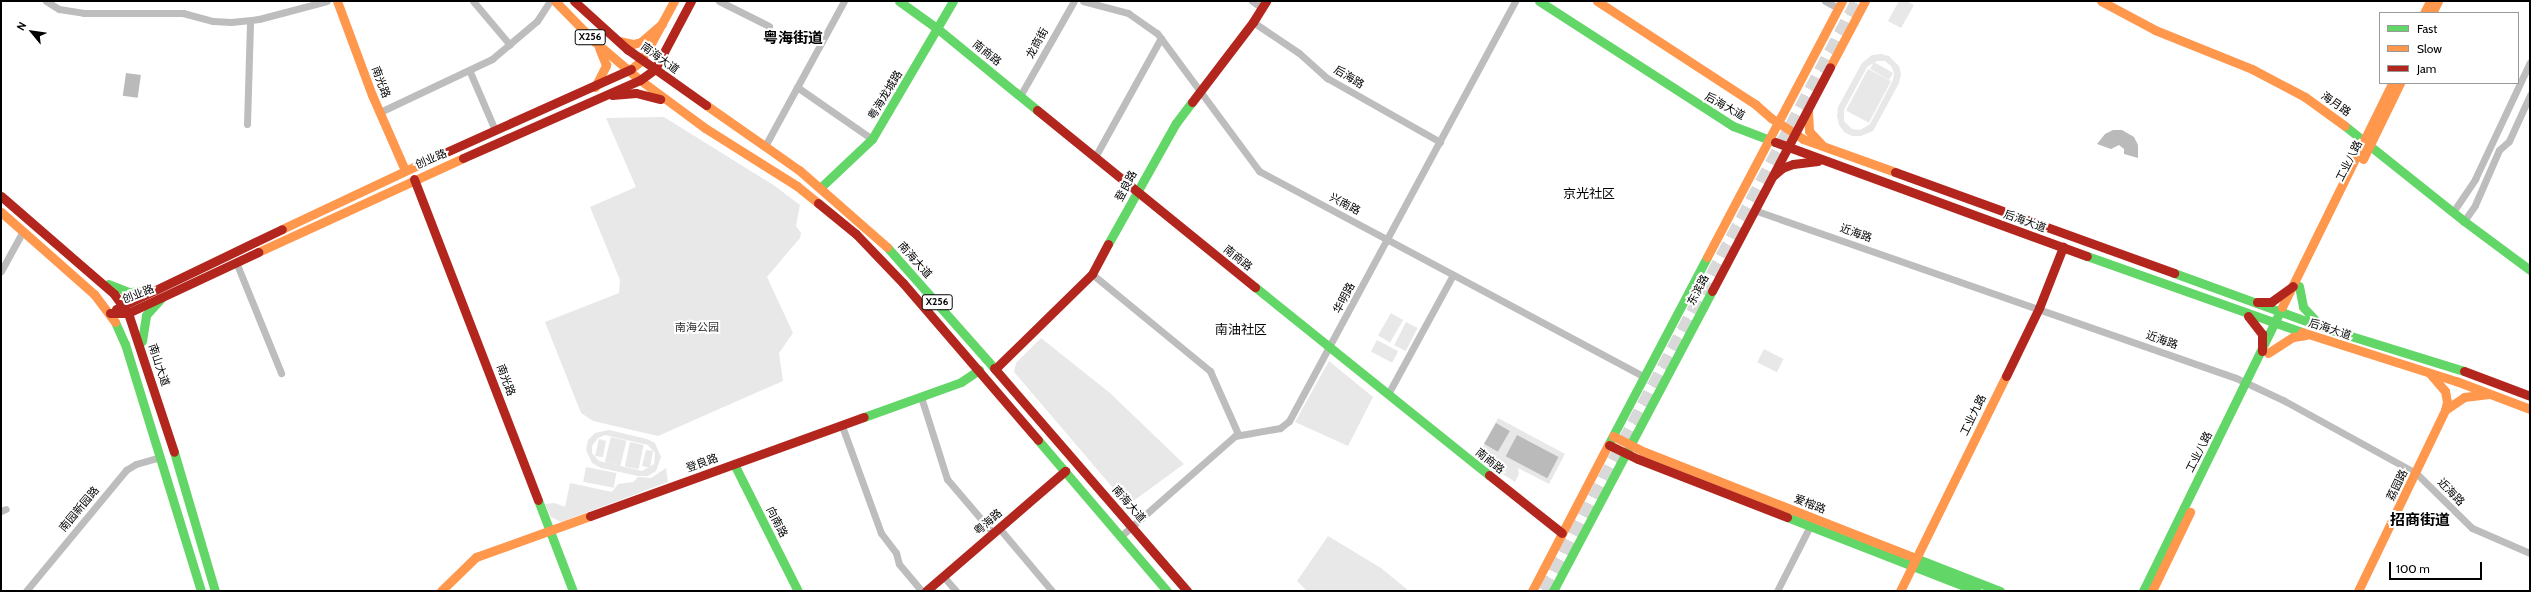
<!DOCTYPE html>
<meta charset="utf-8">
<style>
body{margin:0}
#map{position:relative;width:2531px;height:592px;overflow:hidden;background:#fff;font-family:Cabin,"Noto Sans SC",sans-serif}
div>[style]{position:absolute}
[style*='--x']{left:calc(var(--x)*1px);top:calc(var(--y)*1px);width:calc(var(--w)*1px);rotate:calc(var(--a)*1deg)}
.green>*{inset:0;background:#e8e8e8;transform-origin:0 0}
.water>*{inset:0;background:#bababa;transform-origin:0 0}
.highway-tunnel>*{height:14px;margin-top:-7px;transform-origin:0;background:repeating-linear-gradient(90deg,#d9d9d9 0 14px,transparent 0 21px)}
.street>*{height:7px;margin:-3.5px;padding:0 3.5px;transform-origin:3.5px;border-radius:3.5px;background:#bdbdbd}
.fast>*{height:9px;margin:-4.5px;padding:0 4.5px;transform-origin:4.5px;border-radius:4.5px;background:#63d668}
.slow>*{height:9px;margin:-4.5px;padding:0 4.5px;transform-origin:4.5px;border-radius:4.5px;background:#ff974d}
.jam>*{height:9px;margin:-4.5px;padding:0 4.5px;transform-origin:4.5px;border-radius:4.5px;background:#b3261e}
span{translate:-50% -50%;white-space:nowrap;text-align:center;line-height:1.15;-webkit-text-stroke:4px #fff;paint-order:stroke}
.shield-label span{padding:1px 3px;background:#fff;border:1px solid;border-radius:3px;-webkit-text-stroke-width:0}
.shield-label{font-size:10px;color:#000;font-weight:700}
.street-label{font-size:11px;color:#000}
.park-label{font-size:11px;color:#2c2c2c}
.quarter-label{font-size:13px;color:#000}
.district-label{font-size:15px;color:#000;font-weight:700}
.frame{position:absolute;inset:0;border:2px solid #000;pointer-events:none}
.legend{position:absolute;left:2379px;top:12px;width:140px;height:72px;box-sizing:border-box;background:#fff;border:1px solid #999;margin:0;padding:5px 7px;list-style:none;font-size:12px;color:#000}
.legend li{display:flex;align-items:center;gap:8px;height:20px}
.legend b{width:20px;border:1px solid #999}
.north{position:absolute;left:12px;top:12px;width:40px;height:40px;-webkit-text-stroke:3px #fff;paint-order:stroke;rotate:299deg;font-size:11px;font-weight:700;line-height:16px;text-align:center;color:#000}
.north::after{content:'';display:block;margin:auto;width:14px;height:18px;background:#000;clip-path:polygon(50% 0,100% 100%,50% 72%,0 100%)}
.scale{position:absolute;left:2389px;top:562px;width:93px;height:18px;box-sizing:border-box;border:2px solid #000;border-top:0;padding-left:5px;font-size:12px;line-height:14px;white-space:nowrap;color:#000;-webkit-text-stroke:3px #fff;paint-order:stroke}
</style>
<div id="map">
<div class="green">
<div style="clip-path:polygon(1899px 1px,1906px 1px,1914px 5px,1901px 28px,1888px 21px)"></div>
<div style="clip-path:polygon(evenodd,1881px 54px,1889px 56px,1899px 66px,1901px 74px,1899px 83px,1873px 131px,1861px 136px,1852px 136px,1844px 132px,1839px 125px,1837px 116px,1838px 107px,1862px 63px,1872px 55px,1881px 54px,1877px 61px,1885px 61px,1891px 66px,1894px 73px,1893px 80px,1870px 124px,1860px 130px,1852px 129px,1844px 121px,1844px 110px,1867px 67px,1877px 61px)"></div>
<div style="left:1874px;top:62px;width:22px;height:8px;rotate:30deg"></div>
<div style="left:1868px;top:69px;width:26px;height:47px;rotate:28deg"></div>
<div style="clip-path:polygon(664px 117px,775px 186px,800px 205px,796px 226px,801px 233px,800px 238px,767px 277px,793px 333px,779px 353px,783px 381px,658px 436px,593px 421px,581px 413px,545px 322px,619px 293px,620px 280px,590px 207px,636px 187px,606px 118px)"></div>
<div style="left:1391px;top:313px;width:14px;height:26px;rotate:30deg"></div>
<div style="left:1406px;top:322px;width:13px;height:26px;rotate:27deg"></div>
<div style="clip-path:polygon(1041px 338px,1110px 393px,1184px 464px,1132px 502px,1124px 501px,1014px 372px,1016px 363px)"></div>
<div style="left:1377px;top:340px;width:24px;height:13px;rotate:28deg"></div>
<div style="left:1764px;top:349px;width:22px;height:15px;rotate:27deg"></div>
<div style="clip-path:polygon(1329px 361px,1373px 397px,1348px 446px,1295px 422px)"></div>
<div style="clip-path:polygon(1498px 418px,1565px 454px,1549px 484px,1518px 468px,1519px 474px,1515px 482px,1492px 467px,1496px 458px,1481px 450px)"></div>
<div style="clip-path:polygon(evenodd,609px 430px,647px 439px,655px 443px,661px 457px,656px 471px,648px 476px,638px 476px,601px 468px,592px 463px,586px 450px,588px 440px,595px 433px,609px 430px,605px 435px,648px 445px,655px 453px,654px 464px,642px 471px,599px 461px,592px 453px,592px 446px,598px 438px,605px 435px)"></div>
<div style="left:611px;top:437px;width:16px;height:26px;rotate:14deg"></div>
<div style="clip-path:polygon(599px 439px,606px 441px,603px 457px,595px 456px)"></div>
<div style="left:630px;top:442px;width:14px;height:25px;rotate:12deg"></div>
<div style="clip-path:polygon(646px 450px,653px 451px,650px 468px,642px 466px)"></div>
<div style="left:586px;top:467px;width:31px;height:15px;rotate:11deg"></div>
<div style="clip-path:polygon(666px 468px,668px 482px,561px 522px,551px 517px,545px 504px,555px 503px,565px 507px,570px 483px,612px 492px,618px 484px,633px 482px,638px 477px,651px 478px)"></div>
<div style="clip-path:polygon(1328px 536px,1381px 568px,1409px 591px,1307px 591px,1297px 581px)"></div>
</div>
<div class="water">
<div style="left:126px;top:73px;width:15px;height:23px;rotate:8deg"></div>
<div style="clip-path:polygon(2113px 130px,2122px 130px,2134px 137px,2138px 145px,2138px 158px,2124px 154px,2124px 149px,2119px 145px,2111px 149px,2097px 144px,2105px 134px)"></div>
<div style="left:1496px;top:423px;width:16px;height:24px;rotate:30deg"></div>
<div style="left:1517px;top:435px;width:47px;height:24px;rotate:28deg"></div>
</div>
<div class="highway-tunnel">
<div style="--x:1545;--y:591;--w:668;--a:-62.05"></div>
</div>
<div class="street">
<div style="--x:46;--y:1;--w:15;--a:32"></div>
<div style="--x:59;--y:9;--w:25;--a:9"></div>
<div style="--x:84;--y:13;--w:99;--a:0"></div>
<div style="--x:183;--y:13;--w:31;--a:15"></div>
<div style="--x:213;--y:21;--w:18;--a:3"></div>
<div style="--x:231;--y:22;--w:28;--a:-6"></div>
<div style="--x:259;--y:19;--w:70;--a:-14.8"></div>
<div style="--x:473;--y:1;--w:57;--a:49.9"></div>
<div style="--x:719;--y:1;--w:56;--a:26.6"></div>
<div style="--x:1083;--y:1;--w:47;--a:14.9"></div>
<div style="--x:1128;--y:13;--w:35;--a:35"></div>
<div style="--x:1157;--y:33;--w:172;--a:53.5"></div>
<div style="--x:1259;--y:171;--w:437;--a:28.1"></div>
<div style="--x:1252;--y:1;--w:12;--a:35"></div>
<div style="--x:1825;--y:1;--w:15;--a:28"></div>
<div style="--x:1253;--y:22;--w:55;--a:34"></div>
<div style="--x:1299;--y:53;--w:38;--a:42"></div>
<div style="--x:1327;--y:78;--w:130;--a:29.5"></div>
<div style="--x:470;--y:72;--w:63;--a:66.7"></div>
<div style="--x:797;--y:87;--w:91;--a:34.7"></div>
<div style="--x:1020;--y:96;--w:109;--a:-60.4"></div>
<div style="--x:380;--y:112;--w:124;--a:-25.3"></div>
<div style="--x:492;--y:59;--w:59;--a:-40.2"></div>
<div style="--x:537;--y:21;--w:24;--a:-57"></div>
<div style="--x:247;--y:124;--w:103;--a:-88.3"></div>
<div style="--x:765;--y:146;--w:165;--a:-61.4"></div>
<div style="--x:1095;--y:157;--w:136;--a:-61"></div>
<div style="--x:1754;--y:210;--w:510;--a:19.22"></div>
<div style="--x:2236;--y:378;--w:52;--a:25.1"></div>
<div style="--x:2283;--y:400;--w:152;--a:28.8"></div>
<div style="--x:2416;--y:473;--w:78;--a:44.5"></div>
<div style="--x:2472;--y:528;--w:63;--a:23.3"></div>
<div style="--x:2453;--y:212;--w:40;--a:-56"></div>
<div style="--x:2475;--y:179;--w:129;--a:-64.8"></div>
<div style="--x:2464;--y:221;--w:19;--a:-55"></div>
<div style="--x:2475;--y:205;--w:60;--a:-66.4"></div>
<div style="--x:2499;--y:150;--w:13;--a:-42"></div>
<div style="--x:2509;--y:141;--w:51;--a:-65.5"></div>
<div style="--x:236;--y:262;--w:120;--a:67.9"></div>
<div style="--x:1;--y:271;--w:46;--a:-61.2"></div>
<div style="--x:1092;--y:274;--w:153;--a:39.4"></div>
<div style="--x:1210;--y:371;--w:69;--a:66"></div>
<div style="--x:1388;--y:394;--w:136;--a:-61.4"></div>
<div style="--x:921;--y:397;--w:86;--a:72.4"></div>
<div style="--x:947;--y:479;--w:71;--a:49.6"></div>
<div style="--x:842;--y:426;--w:114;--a:70"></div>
<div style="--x:881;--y:533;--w:25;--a:53"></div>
<div style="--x:896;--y:553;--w:11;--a:75"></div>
<div style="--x:899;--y:564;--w:35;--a:50"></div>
<div style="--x:1;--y:511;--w:5;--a:-22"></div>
<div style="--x:999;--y:528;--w:82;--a:49.9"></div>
<div style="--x:1121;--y:536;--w:152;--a:-41.3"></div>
<div style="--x:1235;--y:436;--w:46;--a:-10.1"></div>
<div style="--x:1280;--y:428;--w:11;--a:-38"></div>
<div style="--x:1289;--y:421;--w:477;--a:-61.7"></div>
<div style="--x:943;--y:576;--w:20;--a:49"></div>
<div style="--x:26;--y:591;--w:157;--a:-50.4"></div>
<div style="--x:126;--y:470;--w:12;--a:-31"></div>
<div style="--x:136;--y:464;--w:25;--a:-16"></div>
<div style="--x:1777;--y:591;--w:77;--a:-63.1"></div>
</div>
<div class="fast">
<div style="--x:899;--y:1;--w:48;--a:35.7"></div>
<div style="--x:938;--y:29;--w:128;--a:39.3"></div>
<div style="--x:1539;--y:1;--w:231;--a:32.8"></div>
<div style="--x:1733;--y:126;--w:45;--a:20.9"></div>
<div style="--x:2345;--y:126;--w:152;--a:38.6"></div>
<div style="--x:2464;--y:221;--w:82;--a:36.6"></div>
<div style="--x:820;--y:188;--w:71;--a:-43.3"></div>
<div style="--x:872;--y:139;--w:160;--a:-59.6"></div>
<div style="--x:1108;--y:244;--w:139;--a:-60.7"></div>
<div style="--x:1176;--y:123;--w:26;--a:-53"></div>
<div style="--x:887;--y:247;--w:162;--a:48.5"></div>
<div style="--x:2087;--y:256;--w:228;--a:19.5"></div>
<div style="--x:2174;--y:273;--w:161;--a:20"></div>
<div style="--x:2325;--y:328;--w:145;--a:17.2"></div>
<div style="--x:108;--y:284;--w:22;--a:21"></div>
<div style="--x:129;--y:292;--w:22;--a:-3"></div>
<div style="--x:2299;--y:286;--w:21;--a:79"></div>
<div style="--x:2303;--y:307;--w:22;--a:47"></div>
<div style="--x:1255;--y:287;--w:300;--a:38.8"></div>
<div style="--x:115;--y:322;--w:24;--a:66"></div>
<div style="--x:125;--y:344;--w:258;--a:72.9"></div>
<div style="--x:142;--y:341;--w:26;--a:-81"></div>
<div style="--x:146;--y:315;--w:24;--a:-48"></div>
<div style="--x:864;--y:417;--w:103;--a:-19.8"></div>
<div style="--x:961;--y:382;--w:22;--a:-34"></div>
<div style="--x:1038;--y:440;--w:199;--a:49.5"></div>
<div style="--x:1608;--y:445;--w:212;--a:-62.2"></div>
<div style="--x:174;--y:452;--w:145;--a:73.6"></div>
<div style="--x:734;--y:464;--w:142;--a:63.3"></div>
<div style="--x:538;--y:500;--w:97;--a:69"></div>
<div style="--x:1787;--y:517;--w:204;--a:21.3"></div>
<div style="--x:1910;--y:556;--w:97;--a:21.3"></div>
<div style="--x:1553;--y:591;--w:340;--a:-62.1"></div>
<div style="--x:2143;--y:591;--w:316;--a:-63.9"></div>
</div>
<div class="slow">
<div style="--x:337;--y:1;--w:100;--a:69.6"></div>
<div style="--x:372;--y:95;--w:82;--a:66.3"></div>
<div style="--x:555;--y:1;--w:56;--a:45.7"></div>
<div style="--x:594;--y:41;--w:60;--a:40.3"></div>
<div style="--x:640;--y:80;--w:81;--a:36.4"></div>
<div style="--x:705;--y:128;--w:109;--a:32.2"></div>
<div style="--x:797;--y:186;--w:27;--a:39"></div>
<div style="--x:1597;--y:1;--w:189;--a:33.1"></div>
<div style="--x:1755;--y:104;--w:21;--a:41"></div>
<div style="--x:1771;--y:118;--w:38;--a:33"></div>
<div style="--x:1803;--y:139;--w:98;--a:19.7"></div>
<div style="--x:2101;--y:1;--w:61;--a:28.2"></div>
<div style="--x:2155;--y:30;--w:105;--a:21.9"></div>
<div style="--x:2252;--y:69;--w:60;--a:27.8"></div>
<div style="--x:2305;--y:97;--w:49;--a:35.9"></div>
<div style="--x:2424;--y:13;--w:13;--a:-63"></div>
<div style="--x:2432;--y:13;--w:13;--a:-63"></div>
<div style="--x:619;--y:41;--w:14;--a:12"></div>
<div style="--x:633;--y:44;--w:8;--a:-14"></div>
<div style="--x:641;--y:42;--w:28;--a:-41"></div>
<div style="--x:1830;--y:67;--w:75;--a:-62.1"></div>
<div style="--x:631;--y:69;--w:14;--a:-39"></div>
<div style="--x:642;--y:60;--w:67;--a:-61.5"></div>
<div style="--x:595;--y:87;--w:25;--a:-63"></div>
<div style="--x:606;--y:65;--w:18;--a:-112"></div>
<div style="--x:706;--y:105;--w:113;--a:35"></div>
<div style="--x:799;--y:170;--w:117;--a:41.2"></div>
<div style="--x:1808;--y:111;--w:20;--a:87"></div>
<div style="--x:1809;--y:131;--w:18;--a:47"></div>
<div style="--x:2363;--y:159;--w:85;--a:-64"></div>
<div style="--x:1;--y:212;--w:124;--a:41.4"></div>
<div style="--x:94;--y:294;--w:35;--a:53"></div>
<div style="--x:282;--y:229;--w:167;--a:-25.2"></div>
<div style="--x:258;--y:252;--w:226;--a:-24.6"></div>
<div style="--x:1707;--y:257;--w:289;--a:-62.2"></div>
<div style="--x:2282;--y:307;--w:250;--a:-63.8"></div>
<div style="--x:2302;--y:332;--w:162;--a:17.7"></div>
<div style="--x:2456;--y:381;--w:79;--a:20.7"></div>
<div style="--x:2268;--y:353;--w:30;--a:-33"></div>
<div style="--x:2293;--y:337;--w:13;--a:-9"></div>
<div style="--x:2445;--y:410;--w:23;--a:-34"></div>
<div style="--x:2464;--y:397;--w:25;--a:-7"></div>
<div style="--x:1613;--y:436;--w:36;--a:27"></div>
<div style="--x:1645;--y:452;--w:285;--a:21.4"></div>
<div style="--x:441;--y:591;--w:49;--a:-44.2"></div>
<div style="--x:476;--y:557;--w:121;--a:-19.8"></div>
<div style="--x:1532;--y:591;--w:165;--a:-62.5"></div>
<div style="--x:1900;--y:591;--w:240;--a:-63.8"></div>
<div style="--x:2152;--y:591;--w:88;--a:-64.3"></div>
<div style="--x:2358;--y:591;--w:201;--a:-64.3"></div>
<div style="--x:2445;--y:410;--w:8;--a:-76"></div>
<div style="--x:2447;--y:402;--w:11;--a:-100"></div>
<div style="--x:2445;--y:391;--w:23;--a:-131"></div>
</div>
<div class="jam">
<div style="--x:574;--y:1;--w:72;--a:42.2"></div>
<div style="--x:627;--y:49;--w:97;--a:35.3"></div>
<div style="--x:612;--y:95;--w:24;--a:-5"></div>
<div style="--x:636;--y:93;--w:25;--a:14"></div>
<div style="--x:1192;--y:102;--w:101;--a:-52.7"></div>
<div style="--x:1253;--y:22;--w:25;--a:-58"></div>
<div style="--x:1037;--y:110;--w:281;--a:39.1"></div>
<div style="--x:1775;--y:142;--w:332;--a:20.1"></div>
<div style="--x:433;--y:158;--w:217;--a:-24.2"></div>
<div style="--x:463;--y:158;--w:193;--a:-23.8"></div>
<div style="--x:640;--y:80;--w:19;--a:-36"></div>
<div style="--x:655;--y:69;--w:77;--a:-62.1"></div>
<div style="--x:1895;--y:172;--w:297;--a:19.9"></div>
<div style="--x:1774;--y:175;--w:11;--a:-41"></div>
<div style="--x:1782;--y:168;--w:12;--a:-20"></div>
<div style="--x:1793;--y:164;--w:25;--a:-7"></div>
<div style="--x:414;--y:179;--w:344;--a:68.9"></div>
<div style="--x:1;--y:196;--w:150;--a:40.9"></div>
<div style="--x:114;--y:294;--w:24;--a:54"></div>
<div style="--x:128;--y:313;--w:146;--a:71.7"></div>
<div style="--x:818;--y:203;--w:49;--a:39.2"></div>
<div style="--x:856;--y:234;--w:68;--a:46.2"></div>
<div style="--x:903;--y:283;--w:207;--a:49.3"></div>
<div style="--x:1712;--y:291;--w:253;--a:-62.2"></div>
<div style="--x:2257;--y:302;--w:14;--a:0"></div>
<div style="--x:2271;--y:302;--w:27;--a:-36"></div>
<div style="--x:116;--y:309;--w:184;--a:-25.7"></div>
<div style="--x:110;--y:313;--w:18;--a:0"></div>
<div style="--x:128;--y:313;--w:144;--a:-25.1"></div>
<div style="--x:2248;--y:316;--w:23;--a:52"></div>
<div style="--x:2262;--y:334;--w:17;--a:90"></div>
<div style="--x:994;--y:368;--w:295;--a:49.1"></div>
<div style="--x:995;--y:369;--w:136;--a:-44.4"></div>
<div style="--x:1092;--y:274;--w:34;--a:-62"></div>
<div style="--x:2464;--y:371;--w:71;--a:20.7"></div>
<div style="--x:2006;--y:376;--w:76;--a:-64.1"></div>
<div style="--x:2039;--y:308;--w:66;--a:-68.5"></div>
<div style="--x:1609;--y:445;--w:32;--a:26"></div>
<div style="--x:1638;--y:459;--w:160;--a:21.3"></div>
<div style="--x:1489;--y:475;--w:93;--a:38.5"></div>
<div style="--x:590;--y:516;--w:291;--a:-19.9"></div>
<div style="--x:926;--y:591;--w:184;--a:-40.8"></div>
</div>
<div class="shield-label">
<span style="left:590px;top:37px">X256</span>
<span style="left:937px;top:302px">X256</span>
</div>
<div class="street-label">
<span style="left:1037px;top:43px;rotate:-61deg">龙商街</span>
<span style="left:987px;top:53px;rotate:39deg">南商路</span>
<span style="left:660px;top:58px;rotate:36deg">南海大道</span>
<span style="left:1349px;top:77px;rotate:31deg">后海路</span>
<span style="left:381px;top:82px;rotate:69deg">南光路</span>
<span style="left:885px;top:95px;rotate:-59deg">粤海龙城路</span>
<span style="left:2336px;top:104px;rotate:35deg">海月路</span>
<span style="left:1725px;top:106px;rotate:29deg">后海大道</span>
<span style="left:431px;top:159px;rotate:-23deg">创业路</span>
<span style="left:2349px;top:161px;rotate:-63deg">工业八路</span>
<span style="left:1126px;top:186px;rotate:-62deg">登良路</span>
<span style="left:1345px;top:204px;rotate:28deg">兴南路</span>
<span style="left:2025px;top:221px;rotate:20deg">后海大道</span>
<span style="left:1856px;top:233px;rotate:19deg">近海路</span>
<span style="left:1238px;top:258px;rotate:39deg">南商路</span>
<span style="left:915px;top:260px;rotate:48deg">南海大道</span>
<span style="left:1698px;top:290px;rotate:-62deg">东滨路</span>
<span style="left:138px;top:294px;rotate:-21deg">创业路</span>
<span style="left:1344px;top:298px;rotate:-62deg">华明路</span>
<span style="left:2330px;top:329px;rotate:18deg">后海大道</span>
<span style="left:2162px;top:340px;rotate:19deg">近海路</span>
<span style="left:159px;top:365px;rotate:72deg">南山大道</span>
<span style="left:506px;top:380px;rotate:69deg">南光路</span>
<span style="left:1973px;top:415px;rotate:-64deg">工业九路</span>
<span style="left:2199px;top:452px;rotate:-63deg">工业八路</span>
<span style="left:1490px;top:461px;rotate:39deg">南商路</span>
<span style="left:702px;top:463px;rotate:-20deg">登良路</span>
<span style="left:2397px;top:485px;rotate:-64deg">荔园路</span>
<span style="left:2451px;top:492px;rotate:46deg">近海路</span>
<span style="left:1129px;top:504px;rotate:49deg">南海大道</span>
<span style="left:1810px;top:504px;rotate:21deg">爱榕路</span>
<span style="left:79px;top:509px;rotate:-50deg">南园新园路</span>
<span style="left:777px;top:522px;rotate:63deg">向南路</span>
<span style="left:988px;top:522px;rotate:-41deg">粤海路</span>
</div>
<div class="park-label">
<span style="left:697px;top:327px">南海公园</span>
</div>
<div class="quarter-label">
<span style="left:1589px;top:193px">京光社区</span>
<span style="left:1241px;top:329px">南油社区</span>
</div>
<div class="district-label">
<span style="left:793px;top:39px">粤海街道</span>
<span style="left:2420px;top:521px">招商街道</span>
</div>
<div class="frame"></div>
<ul class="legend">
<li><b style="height:5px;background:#63d668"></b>Fast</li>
<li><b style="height:5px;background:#ff974d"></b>Slow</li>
<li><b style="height:5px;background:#b3261e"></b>Jam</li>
</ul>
<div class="north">N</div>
<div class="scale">100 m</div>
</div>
